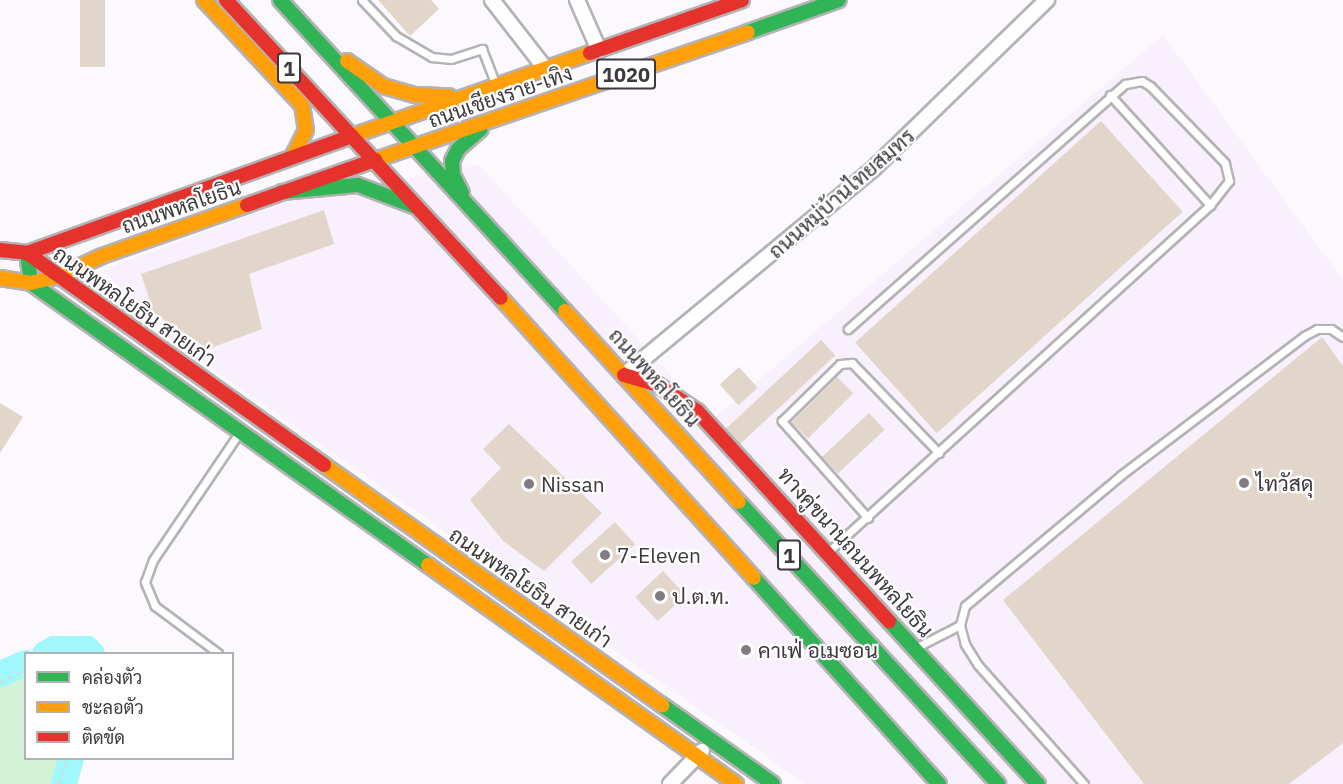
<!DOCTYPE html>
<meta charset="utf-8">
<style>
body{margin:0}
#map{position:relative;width:1343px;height:784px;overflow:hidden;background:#fbf9fd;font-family:"IBM Plex Sans",Sarabun,sans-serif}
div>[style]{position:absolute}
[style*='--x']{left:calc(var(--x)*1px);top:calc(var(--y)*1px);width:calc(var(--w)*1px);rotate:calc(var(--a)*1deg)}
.built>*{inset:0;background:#f8f0fd}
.green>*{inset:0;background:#d4f2d5}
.river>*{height:26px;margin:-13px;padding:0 13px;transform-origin:13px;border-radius:13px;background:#a0f8fd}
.building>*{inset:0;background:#e2d6ca;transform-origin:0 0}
.path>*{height:2px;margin-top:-1px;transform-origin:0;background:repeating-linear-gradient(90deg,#d8d6d9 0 4.5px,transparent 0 9px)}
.roads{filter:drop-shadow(2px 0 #b5b2b6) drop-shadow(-2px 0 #b5b2b6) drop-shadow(0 2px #b5b2b6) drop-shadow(0 -2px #b5b2b6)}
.lane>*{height:7px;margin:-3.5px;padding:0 3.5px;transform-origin:3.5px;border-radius:3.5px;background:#fefeff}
.street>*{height:14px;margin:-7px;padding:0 7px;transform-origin:7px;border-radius:7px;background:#fefeff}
.fast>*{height:14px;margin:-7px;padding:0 7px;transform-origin:7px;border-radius:7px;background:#30b455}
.slow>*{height:14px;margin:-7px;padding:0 7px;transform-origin:7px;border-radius:7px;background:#ff9f0a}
.jam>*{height:14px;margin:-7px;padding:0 7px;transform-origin:7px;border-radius:7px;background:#e5322d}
.dots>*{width:16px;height:16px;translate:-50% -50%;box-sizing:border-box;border:3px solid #fff;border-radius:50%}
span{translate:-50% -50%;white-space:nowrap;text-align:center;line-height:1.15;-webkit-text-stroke:4.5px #fff;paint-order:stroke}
.shield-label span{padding:2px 4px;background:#fff;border:2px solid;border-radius:4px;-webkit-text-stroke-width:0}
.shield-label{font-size:20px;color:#3d393f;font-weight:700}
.street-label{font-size:21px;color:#3d393f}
.poi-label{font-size:21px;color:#3d393f}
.left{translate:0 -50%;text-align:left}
.legend{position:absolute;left:24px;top:652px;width:210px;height:108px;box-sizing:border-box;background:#fff;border:2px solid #b1b0b2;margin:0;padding:8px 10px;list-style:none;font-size:18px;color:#3d393f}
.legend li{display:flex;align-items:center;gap:12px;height:30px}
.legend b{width:30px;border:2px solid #b1b0b2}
</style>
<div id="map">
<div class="built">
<div style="clip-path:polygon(1163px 35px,1343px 280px,1343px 784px,806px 784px,167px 337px,103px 270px,283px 203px,479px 165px,712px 420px)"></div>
</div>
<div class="green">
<div style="clip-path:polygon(25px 672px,26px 758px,65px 759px,61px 784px,0 784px,0 679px)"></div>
</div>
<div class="river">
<div style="--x:45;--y:654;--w:10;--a:-29"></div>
<div style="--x:54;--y:649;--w:33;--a:0"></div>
<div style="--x:87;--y:649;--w:7;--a:45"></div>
<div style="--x:0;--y:674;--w:28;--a:-23"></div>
<div style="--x:64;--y:784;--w:27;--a:-75"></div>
</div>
<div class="building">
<div style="left:80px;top:0;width:25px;height:67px"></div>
<div style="clip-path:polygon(378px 0,431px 0,439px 9px,410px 36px)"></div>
<div style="left:1101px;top:121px;width:122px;height:331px;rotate:48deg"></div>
<div style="clip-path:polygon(324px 210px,334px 244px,249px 274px,262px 329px,208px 349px,154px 313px,141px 274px)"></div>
<div style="clip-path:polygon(1322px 337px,1343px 366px,1343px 743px,1289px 784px,1144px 784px,1003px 600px)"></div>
<div style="left:821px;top:340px;width:21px;height:130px;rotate:47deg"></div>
<div style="left:739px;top:367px;width:28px;height:26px;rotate:48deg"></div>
<div style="left:837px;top:377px;width:23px;height:64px;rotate:45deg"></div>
<div style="clip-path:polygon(0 403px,23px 417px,0 453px)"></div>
<div style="left:869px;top:413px;width:23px;height:64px;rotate:47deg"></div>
<div style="clip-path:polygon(509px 424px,602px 513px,544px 571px,503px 541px,470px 500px,501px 468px,483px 449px)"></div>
<div style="left:615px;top:522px;width:30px;height:59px;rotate:48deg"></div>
<div style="left:663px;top:571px;width:33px;height:38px;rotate:47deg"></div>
</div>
<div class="path">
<div style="--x:0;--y:682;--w:28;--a:-23"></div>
<div style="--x:58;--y:784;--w:28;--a:-69"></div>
</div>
<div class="roads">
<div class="lane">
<div style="--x:362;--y:0;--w:50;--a:46.6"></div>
<div style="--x:396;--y:36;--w:42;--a:30.3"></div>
<div style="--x:432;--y:57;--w:19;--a:6"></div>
<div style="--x:451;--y:59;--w:33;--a:-18"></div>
<div style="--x:482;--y:49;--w:36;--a:69"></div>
<div style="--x:1110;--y:95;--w:149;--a:47.7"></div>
<div style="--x:868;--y:518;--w:130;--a:-131.6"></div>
<div style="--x:782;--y:421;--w:81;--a:-44.5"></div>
<div style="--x:840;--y:364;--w:12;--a:-5"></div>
<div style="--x:852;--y:363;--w:125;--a:46"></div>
<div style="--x:828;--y:552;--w:516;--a:-42.25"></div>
<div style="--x:1210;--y:205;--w:31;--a:-52"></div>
<div style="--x:1229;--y:181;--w:18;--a:-103"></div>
<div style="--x:1225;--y:163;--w:107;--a:-134.2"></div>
<div style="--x:1150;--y:86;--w:9;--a:-148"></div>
<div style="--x:1142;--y:81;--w:17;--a:170"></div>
<div style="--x:1125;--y:84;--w:370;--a:138.5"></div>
<div style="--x:917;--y:647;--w:48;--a:-27.1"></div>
<div style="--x:218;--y:653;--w:79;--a:-143.3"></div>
<div style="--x:155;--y:606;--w:26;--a:-113"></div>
<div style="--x:145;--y:582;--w:23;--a:-70"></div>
<div style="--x:153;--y:560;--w:153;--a:-55.9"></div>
<div style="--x:1084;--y:784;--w:159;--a:-131.7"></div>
<div style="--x:978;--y:665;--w:25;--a:-122"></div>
<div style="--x:965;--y:644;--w:20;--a:-105"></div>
<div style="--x:960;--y:625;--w:20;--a:-75"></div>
<div style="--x:965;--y:606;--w:204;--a:-40"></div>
<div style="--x:1121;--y:475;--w:230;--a:-37.2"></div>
<div style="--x:1304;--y:336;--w:15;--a:-28"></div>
<div style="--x:1317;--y:329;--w:14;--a:0"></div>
<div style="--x:1331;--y:329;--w:14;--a:34"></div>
</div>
<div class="street">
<div style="--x:492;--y:0;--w:86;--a:52.1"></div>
<div style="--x:577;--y:0;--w:55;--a:66.3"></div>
<div style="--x:624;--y:375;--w:323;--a:-39.6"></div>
<div style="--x:873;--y:169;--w:243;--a:-44.2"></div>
<div style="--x:670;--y:784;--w:46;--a:-45.9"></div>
</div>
<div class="fast">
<div style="--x:280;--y:0;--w:422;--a:47.5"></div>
<div style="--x:748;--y:32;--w:96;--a:-19.4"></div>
<div style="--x:282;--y:192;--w:76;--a:-5.3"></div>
<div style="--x:358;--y:185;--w:60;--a:20.6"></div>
<div style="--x:462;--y:193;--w:20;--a:-117"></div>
<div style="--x:453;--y:175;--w:14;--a:-94"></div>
<div style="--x:452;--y:161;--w:13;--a:-63"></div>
<div style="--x:458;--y:149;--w:30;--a:-41"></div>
<div style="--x:27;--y:253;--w:30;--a:82"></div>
<div style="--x:31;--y:283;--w:487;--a:35.4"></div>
<div style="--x:739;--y:502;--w:383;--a:47.4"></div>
<div style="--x:754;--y:578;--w:277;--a:48.1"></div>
<div style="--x:889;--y:621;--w:221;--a:47.6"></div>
<div style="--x:662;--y:705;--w:136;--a:35.4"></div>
</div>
<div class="slow">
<div style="--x:204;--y:0;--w:144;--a:47"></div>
<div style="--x:302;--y:105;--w:25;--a:81"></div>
<div style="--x:306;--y:130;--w:31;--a:117"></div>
<div style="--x:347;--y:61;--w:44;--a:34.8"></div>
<div style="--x:383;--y:86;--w:32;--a:16"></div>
<div style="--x:414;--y:95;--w:35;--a:2"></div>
<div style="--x:352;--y:136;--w:252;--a:-19.2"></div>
<div style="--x:375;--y:160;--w:394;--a:-18.9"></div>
<div style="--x:0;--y:278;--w:31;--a:9"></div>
<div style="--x:31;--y:283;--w:29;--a:-14"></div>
<div style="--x:59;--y:276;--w:47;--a:-24.9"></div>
<div style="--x:102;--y:256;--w:154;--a:-19.4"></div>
<div style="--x:501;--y:298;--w:377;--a:47.9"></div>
<div style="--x:565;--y:311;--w:258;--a:47.7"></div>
<div style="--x:324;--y:465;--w:415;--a:35.4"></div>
<div style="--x:428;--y:565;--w:378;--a:35.4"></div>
</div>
<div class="jam">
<div style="--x:226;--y:0;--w:405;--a:47.3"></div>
<div style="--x:590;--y:53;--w:161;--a:-19.2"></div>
<div style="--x:247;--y:205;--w:136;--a:-19.4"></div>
<div style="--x:0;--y:250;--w:27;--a:6"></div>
<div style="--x:27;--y:253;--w:345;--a:-19.8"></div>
<div style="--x:27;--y:253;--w:365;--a:35.5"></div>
<div style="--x:624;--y:375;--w:35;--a:16"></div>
<div style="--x:658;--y:385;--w:47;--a:33.7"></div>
<div style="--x:697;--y:411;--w:285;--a:47.6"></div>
</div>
</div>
<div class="dots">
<div style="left:1244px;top:483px;background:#807c82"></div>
<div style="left:529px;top:484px;background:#807c82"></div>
<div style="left:605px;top:555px;background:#807c82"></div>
<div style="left:660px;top:596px;background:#807c82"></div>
<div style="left:746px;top:650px;background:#807c82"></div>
</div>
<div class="shield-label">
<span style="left:289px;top:68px">1</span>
<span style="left:626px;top:74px">1020</span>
<span style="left:789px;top:555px">1</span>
</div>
<div class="street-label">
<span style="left:500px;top:96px;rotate:-19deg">ถนนเชียงราย-เทิง</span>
<span style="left:841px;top:193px;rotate:-41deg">ถนนหมู่บ้านไทยสมุทร</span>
<span style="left:181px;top:206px;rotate:-19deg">ถนนพหลโยธิน</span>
<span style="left:135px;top:306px;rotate:35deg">ถนนพหลโยธิน สายเก่า</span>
<span style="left:655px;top:377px;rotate:48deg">ถนนพหลโยธิน</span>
<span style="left:856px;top:552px;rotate:48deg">ทางคู่ขนานถนนพหลโยธิน</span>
<span style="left:531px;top:587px;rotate:35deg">ถนนพหลโยธิน สายเก่า</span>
</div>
<div class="poi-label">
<span class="left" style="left:1256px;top:483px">ไทวัสดุ</span>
<span class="left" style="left:541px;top:484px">Nissan</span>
<span class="left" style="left:617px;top:555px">7-Eleven</span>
<span class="left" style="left:672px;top:596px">ป.ต.ท.</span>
<span class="left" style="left:758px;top:650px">คาเฟ่ อเมซอน</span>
</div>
<ul class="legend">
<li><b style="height:8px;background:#30b455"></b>คล่องตัว</li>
<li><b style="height:8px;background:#ff9f0a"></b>ชะลอตัว</li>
<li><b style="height:8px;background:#e5322d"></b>ติดขัด</li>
</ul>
</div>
